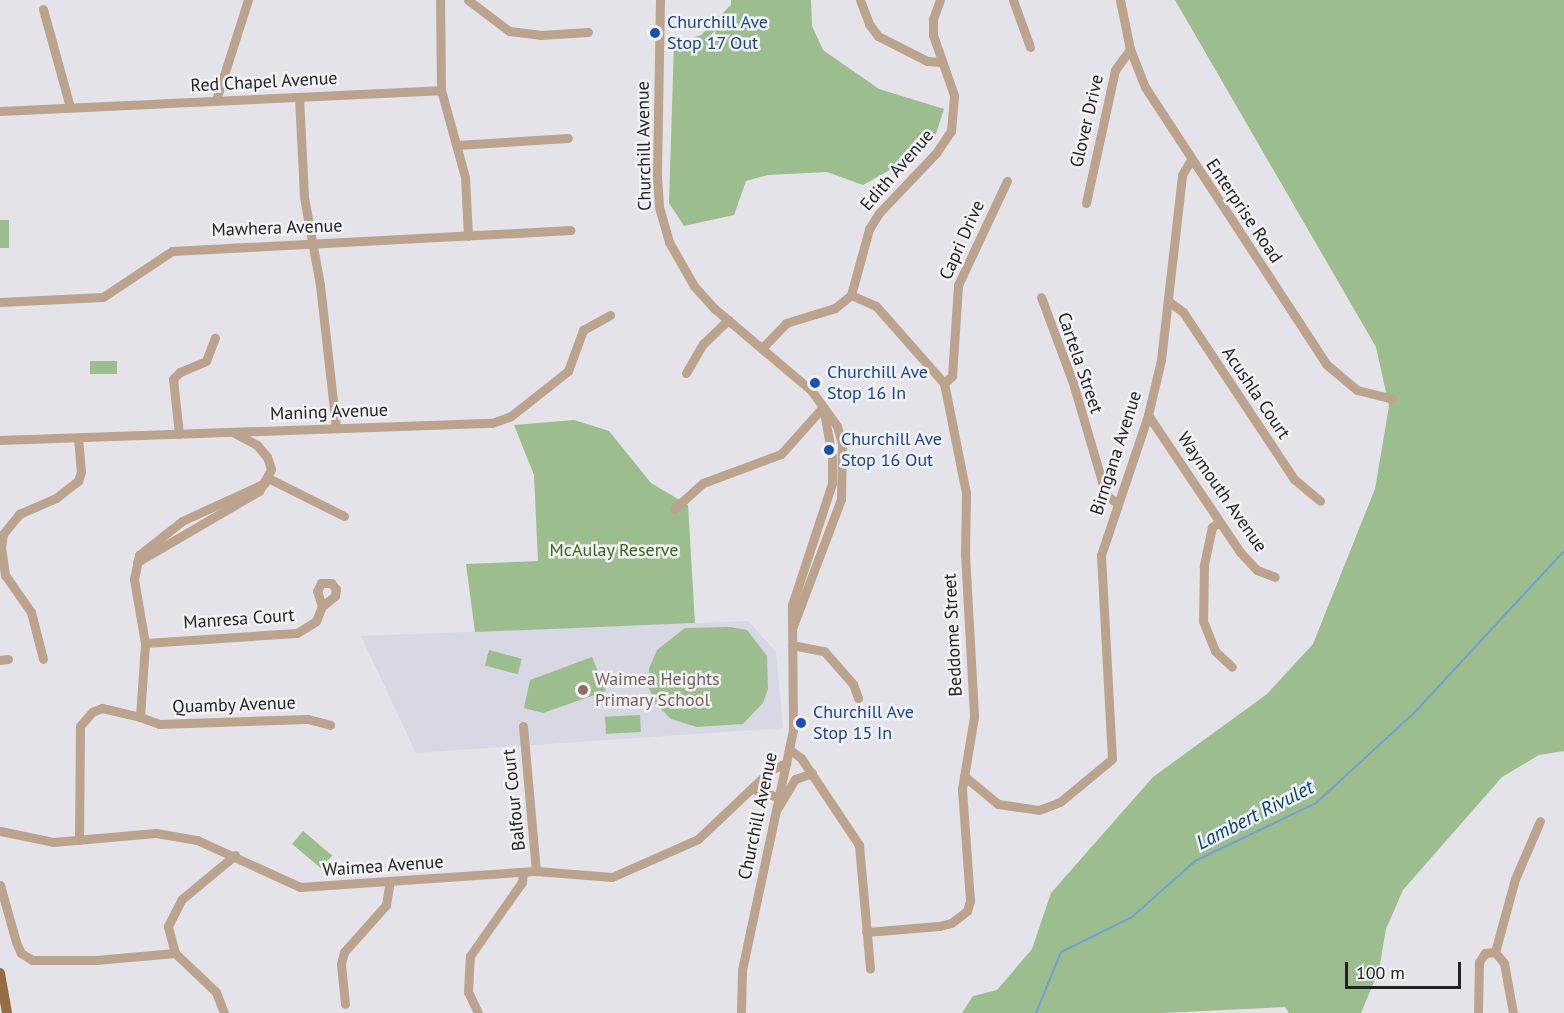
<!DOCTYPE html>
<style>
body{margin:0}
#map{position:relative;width:1564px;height:1013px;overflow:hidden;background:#e4e3e9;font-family:"PT Sans",sans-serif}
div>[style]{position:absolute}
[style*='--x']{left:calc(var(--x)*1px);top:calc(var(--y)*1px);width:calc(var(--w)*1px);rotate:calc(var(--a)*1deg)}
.built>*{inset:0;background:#d8d7e4}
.green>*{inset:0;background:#9cbd8d;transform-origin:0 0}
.stream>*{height:2px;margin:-1px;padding:0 1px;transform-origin:1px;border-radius:1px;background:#749fd5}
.minor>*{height:9px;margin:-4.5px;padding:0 4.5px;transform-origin:4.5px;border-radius:4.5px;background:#bba38d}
.major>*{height:10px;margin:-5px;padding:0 5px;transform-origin:5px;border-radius:5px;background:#966c42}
.dots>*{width:16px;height:16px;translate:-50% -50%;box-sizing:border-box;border:3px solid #f1f1f6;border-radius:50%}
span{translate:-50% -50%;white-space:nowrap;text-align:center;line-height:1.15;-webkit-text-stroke:5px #f1f1f6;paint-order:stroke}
.transit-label{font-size:18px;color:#164399}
.left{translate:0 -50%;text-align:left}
.street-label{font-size:18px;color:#222224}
.park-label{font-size:18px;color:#356615}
.education-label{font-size:18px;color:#785e54}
.water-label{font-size:20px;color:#004181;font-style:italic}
.scale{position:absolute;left:1345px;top:962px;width:116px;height:27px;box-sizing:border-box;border:3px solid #222224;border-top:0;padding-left:8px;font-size:18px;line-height:21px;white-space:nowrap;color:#222224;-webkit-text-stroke:4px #f1f1f6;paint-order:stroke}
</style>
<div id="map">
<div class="built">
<div style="clip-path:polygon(748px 621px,776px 652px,783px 728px,416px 753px,361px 636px)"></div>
</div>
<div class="green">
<div style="clip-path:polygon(731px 0,811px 0,812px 26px,823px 50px,879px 89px,944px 109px,934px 140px,920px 153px,863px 185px,827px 172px,768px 175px,746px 181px,734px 215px,684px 226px,669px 203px,674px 44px,701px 35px,731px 5px)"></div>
<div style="clip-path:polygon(1175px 0,1564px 0,1564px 751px,1539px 755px,1502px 777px,1403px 890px,1386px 929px,1379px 970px,1361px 1013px,1289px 1013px,1285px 1007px,1162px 1013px,962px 1013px,973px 996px,997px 990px,1032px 949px,1051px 893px,1153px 777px,1267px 694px,1313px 644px,1375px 489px,1389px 406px,1376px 347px)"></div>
<div style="left:0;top:220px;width:9px;height:28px"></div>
<div style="left:90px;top:361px;width:27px;height:13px"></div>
<div style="clip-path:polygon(574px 420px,609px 431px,651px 483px,688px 505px,695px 623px,475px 632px,466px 564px,538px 561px,534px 475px,514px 425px)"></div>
<div style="clip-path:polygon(730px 627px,747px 630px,767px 656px,768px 689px,763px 703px,743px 724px,697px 727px,671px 719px,656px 704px,649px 688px,649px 669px,657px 650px,685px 628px)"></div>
<div style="left:489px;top:650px;width:34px;height:16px;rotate:15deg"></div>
<div style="clip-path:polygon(592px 657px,606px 691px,543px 713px,524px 708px,530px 680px)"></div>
<div style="left:640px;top:715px;width:17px;height:35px;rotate:87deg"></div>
<div style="left:303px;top:831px;width:38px;height:17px;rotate:40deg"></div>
</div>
<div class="stream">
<div style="--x:1036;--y:1013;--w:66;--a:-67.7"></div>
<div style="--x:1061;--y:952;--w:79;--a:-26.2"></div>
<div style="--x:1132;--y:917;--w:84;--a:-41.6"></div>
<div style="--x:1195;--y:861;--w:134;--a:-25.6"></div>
<div style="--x:1316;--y:803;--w:133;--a:-42.6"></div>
<div style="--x:1414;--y:713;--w:221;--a:-47.2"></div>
</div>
<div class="minor">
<div style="--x:468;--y:0;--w:51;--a:37.1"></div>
<div style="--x:509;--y:31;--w:31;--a:7"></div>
<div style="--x:540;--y:35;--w:48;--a:-3.6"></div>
<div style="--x:660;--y:0;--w:177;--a:91"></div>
<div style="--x:657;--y:177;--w:30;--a:86"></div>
<div style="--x:659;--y:207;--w:36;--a:74"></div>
<div style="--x:669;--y:242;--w:51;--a:60.4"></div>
<div style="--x:694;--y:286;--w:31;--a:48"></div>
<div style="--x:715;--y:309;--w:126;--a:40.2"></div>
<div style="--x:811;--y:390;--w:44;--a:54.2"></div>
<div style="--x:837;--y:426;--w:19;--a:74"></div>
<div style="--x:842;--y:444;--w:55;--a:91"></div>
<div style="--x:841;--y:499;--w:136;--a:110.7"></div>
<div style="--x:860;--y:0;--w:26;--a:69"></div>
<div style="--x:869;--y:24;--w:15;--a:53"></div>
<div style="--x:878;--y:36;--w:55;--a:27"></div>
<div style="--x:927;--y:61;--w:14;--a:4"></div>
<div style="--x:1013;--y:0;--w:50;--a:70.1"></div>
<div style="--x:1120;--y:0;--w:50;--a:78.5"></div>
<div style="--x:1130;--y:49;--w:41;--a:68.5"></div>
<div style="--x:1145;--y:87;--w:331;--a:56.8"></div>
<div style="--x:1326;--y:364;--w:40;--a:40"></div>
<div style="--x:1357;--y:390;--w:36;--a:14"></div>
<div style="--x:43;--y:9;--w:102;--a:74.6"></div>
<div style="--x:441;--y:90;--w:90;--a:74.6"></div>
<div style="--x:465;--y:177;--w:59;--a:87.1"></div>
<div style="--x:299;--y:97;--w:100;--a:87.1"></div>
<div style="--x:304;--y:197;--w:89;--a:79.7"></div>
<div style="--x:320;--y:285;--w:144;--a:83.6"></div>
<div style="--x:216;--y:100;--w:105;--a:-72.3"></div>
<div style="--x:0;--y:111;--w:441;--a:-2.7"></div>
<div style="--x:441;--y:90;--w:90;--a:-90.6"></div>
<div style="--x:457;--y:145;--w:111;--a:-3.6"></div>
<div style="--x:1086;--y:203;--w:136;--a:-77.7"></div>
<div style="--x:1115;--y:70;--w:26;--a:-54"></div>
<div style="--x:851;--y:295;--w:27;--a:24"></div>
<div style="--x:876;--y:306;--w:103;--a:48.6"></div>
<div style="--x:944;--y:383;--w:112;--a:78.7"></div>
<div style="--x:966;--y:493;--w:61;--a:90.9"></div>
<div style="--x:965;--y:554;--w:163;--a:86.8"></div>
<div style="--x:974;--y:717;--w:73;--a:99.5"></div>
<div style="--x:962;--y:789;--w:112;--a:85.9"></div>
<div style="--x:970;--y:901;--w:10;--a:107"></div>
<div style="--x:967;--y:911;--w:20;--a:143"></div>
<div style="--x:951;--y:923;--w:12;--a:166"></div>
<div style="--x:939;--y:926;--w:73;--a:175.3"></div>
<div style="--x:1041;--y:297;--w:92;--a:69.6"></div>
<div style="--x:1073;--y:383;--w:117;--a:73.6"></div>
<div style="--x:1106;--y:495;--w:14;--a:36"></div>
<div style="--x:1168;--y:301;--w:19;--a:36"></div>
<div style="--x:1183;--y:312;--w:201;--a:56.4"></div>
<div style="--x:1294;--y:479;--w:34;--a:40"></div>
<div style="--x:0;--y:302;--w:103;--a:-2.8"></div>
<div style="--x:103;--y:297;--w:83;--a:-33.7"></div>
<div style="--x:172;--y:251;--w:399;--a:-3"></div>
<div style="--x:763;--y:347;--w:33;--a:-46"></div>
<div style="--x:786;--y:323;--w:51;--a:-17"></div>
<div style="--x:835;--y:308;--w:21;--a:-39"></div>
<div style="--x:851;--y:295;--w:68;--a:-74.7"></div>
<div style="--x:869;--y:229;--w:19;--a:-58"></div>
<div style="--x:879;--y:213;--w:83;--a:-46.5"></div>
<div style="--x:936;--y:153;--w:27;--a:-56"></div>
<div style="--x:951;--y:131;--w:36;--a:-85"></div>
<div style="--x:954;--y:95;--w:64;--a:-109.3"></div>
<div style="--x:933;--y:35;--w:16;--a:-90"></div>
<div style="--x:933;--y:19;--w:20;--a:-70"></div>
<div style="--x:686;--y:373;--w:34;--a:-60"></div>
<div style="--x:703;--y:344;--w:35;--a:-44"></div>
<div style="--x:944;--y:383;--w:11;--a:-41"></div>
<div style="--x:952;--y:376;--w:91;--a:-86.2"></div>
<div style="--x:958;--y:285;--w:115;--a:-64.8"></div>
<div style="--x:1148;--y:415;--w:165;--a:56.1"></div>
<div style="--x:1240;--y:552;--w:25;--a:47"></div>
<div style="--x:1257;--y:570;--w:19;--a:21"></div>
<div style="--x:179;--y:434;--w:55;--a:-96.2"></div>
<div style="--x:173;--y:379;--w:10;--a:-45"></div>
<div style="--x:180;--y:372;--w:28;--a:-23"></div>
<div style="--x:206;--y:361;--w:25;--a:-69"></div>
<div style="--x:0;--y:440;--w:492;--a:-2"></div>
<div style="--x:492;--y:423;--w:20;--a:-20"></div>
<div style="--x:511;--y:416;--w:73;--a:-38.3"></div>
<div style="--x:568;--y:371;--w:44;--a:-69.9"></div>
<div style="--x:583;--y:330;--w:31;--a:-29"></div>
<div style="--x:268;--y:478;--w:85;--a:26.6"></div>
<div style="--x:674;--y:509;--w:39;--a:-42"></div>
<div style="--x:703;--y:483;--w:83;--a:-20.4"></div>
<div style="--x:781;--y:454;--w:63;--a:-48.2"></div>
<div style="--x:1219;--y:522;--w:9;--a:144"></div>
<div style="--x:1212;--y:527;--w:40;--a:102"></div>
<div style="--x:1204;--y:566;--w:55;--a:91"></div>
<div style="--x:1203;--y:621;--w:32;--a:68"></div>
<div style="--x:1215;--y:651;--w:23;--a:43"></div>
<div style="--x:137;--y:562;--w:141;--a:-30.2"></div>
<div style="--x:259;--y:491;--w:25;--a:-61"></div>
<div style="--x:271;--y:469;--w:13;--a:-108"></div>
<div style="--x:267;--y:457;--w:16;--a:-130"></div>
<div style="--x:257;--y:445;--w:26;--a:-152"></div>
<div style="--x:145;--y:643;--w:152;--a:-3.8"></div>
<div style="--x:297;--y:633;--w:22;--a:-32"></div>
<div style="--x:316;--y:621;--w:16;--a:-68"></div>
<div style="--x:322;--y:606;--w:16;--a:-108"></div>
<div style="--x:317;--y:591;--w:9;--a:-63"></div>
<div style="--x:321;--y:583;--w:10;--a:0"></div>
<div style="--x:331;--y:583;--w:8;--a:50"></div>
<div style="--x:336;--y:589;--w:7;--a:98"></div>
<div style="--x:335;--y:596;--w:16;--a:142"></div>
<div style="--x:792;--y:645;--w:33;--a:11"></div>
<div style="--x:824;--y:651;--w:44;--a:48.7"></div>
<div style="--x:853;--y:684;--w:15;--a:70"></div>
<div style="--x:43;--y:659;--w:49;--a:-104.3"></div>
<div style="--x:31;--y:612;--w:45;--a:-125.1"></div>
<div style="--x:5;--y:575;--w:27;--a:-98"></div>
<div style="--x:1;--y:548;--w:14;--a:-82"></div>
<div style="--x:3;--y:534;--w:26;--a:-51"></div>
<div style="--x:19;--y:514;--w:40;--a:-23.4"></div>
<div style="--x:56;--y:498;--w:28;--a:-38"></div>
<div style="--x:78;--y:481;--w:9;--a:-72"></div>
<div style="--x:81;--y:472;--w:34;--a:-95"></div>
<div style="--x:0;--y:660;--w:8;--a:-7"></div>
<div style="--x:140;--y:717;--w:20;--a:20"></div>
<div style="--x:159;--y:724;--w:149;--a:-1.9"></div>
<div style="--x:308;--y:719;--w:23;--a:15"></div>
<div style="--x:523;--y:726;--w:146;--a:84.9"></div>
<div style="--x:789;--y:749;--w:15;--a:37"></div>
<div style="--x:801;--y:758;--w:105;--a:56.3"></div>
<div style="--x:859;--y:845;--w:124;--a:84.9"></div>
<div style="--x:964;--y:776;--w:44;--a:39.5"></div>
<div style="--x:998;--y:804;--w:41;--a:8.3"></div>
<div style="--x:1039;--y:810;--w:22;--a:-21"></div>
<div style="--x:1060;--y:802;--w:67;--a:-39.6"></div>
<div style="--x:1112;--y:759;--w:204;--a:-93.1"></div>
<div style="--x:1101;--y:555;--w:148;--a:-71.4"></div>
<div style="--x:1148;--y:415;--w:57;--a:-76.7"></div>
<div style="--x:1161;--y:360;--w:186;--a:-83.5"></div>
<div style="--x:1182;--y:175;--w:16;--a:-60"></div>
<div style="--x:753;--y:789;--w:26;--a:18"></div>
<div style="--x:777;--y:809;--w:35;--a:-59"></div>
<div style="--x:795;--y:779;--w:18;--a:-19"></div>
<div style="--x:0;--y:831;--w:54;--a:11.7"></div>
<div style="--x:53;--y:842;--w:103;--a:-5"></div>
<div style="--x:156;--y:833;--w:42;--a:9.7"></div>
<div style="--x:197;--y:840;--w:113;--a:24.5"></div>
<div style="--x:300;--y:887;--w:237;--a:-3.9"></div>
<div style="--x:536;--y:871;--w:76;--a:4.5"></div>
<div style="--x:612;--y:877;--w:94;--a:-23.8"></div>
<div style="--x:698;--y:839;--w:100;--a:-43.4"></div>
<div style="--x:771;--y:770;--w:17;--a:-25"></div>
<div style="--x:79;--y:840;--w:114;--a:-89.5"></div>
<div style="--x:80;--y:726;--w:18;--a:-49"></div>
<div style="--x:92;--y:712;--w:11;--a:-22"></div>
<div style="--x:102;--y:708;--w:39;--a:13"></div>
<div style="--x:140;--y:717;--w:74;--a:-86.1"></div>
<div style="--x:145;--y:643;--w:65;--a:-99.8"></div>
<div style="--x:134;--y:579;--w:25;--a:-78"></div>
<div style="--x:139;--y:555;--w:55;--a:-38.3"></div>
<div style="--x:182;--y:521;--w:91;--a:-24.6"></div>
<div style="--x:0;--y:885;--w:59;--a:74.3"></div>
<div style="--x:16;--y:942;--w:12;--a:66"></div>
<div style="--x:21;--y:953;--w:13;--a:32"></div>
<div style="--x:32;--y:960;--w:64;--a:0"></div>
<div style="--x:96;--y:960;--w:79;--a:-5.1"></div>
<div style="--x:1495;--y:952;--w:76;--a:-74.7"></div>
<div style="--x:1515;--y:879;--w:63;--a:-66.7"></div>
<div style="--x:345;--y:1004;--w:40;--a:-95.7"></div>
<div style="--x:341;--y:964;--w:12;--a:-76"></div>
<div style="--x:344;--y:952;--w:63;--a:-48.2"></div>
<div style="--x:386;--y:905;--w:24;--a:-81"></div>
<div style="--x:224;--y:1013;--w:22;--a:-111"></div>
<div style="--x:216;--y:992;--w:57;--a:-136.4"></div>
<div style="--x:175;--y:953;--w:28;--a:-105"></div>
<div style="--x:168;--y:926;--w:30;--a:-63"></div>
<div style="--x:182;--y:899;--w:69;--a:-39.7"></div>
<div style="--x:478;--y:1013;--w:23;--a:-115"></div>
<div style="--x:468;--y:992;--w:36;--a:-87"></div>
<div style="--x:470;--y:956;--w:90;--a:-54.9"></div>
<div style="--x:522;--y:882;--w:10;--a:-84"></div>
<div style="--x:741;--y:1013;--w:43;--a:-88.7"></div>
<div style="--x:742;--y:970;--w:245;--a:-78"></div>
<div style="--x:793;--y:730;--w:125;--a:-90.5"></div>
<div style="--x:792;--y:605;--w:128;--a:-71.8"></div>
<div style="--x:832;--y:483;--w:27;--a:-90"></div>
<div style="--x:832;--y:456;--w:50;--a:-100.4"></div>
<div style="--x:1478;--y:1013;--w:51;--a:-88.9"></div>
<div style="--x:1479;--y:962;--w:11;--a:-56"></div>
<div style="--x:1485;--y:953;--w:10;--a:-6"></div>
<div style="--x:1495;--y:952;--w:14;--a:51"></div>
<div style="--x:1504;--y:963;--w:51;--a:79.8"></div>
</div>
<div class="major">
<div style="--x:0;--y:973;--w:41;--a:80.1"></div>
</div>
<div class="dots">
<div style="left:655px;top:33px;background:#1a4fb4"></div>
<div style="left:815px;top:383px;background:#1a4fb4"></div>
<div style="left:829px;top:450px;background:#1a4fb4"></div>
<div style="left:583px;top:690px;background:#8d6e63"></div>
<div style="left:801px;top:723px;background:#1a4fb4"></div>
</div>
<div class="transit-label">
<span class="left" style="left:667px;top:33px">Churchill Ave<br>Stop 17 Out</span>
<span class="left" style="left:827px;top:383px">Churchill Ave<br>Stop 16 In</span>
<span class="left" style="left:841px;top:450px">Churchill Ave<br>Stop 16 Out</span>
<span class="left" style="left:813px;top:723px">Churchill Ave<br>Stop 15 In</span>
</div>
<div class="street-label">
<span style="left:264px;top:82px;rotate:-3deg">Red Chapel Avenue</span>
<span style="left:1087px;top:121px;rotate:-77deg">Glover Drive</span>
<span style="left:644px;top:146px;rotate:-91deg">Churchill Avenue</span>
<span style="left:897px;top:170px;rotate:-49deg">Edith Avenue</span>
<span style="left:1244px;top:211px;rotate:56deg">Enterprise Road</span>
<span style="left:277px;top:228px;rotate:-2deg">Mawhera Avenue</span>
<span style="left:962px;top:240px;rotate:-66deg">Capri Drive</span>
<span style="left:1080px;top:363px;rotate:71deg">Cartela Street</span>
<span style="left:1256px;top:393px;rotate:56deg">Acushla Court</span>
<span style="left:329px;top:412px;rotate:-2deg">Maning Avenue</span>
<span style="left:1116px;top:453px;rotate:-72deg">Birngana Avenue</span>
<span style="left:1222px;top:492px;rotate:55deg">Waymouth Avenue</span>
<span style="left:239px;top:619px;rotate:-4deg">Manresa Court</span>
<span style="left:953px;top:635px;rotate:-93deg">Beddome Street</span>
<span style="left:234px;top:705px;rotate:-2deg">Quamby Avenue</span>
<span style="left:514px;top:800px;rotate:-96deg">Balfour Court</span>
<span style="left:758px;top:816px;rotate:-78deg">Churchill Avenue</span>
<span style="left:383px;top:866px;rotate:-4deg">Waimea Avenue</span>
</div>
<div class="park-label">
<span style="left:614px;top:550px">McAulay Reserve</span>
</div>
<div class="education-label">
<span class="left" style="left:595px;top:690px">Waimea Heights<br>Primary School</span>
</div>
<div class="water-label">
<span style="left:1255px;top:815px;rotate:-27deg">Lambert Rivulet</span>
</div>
<div class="scale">100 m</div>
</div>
